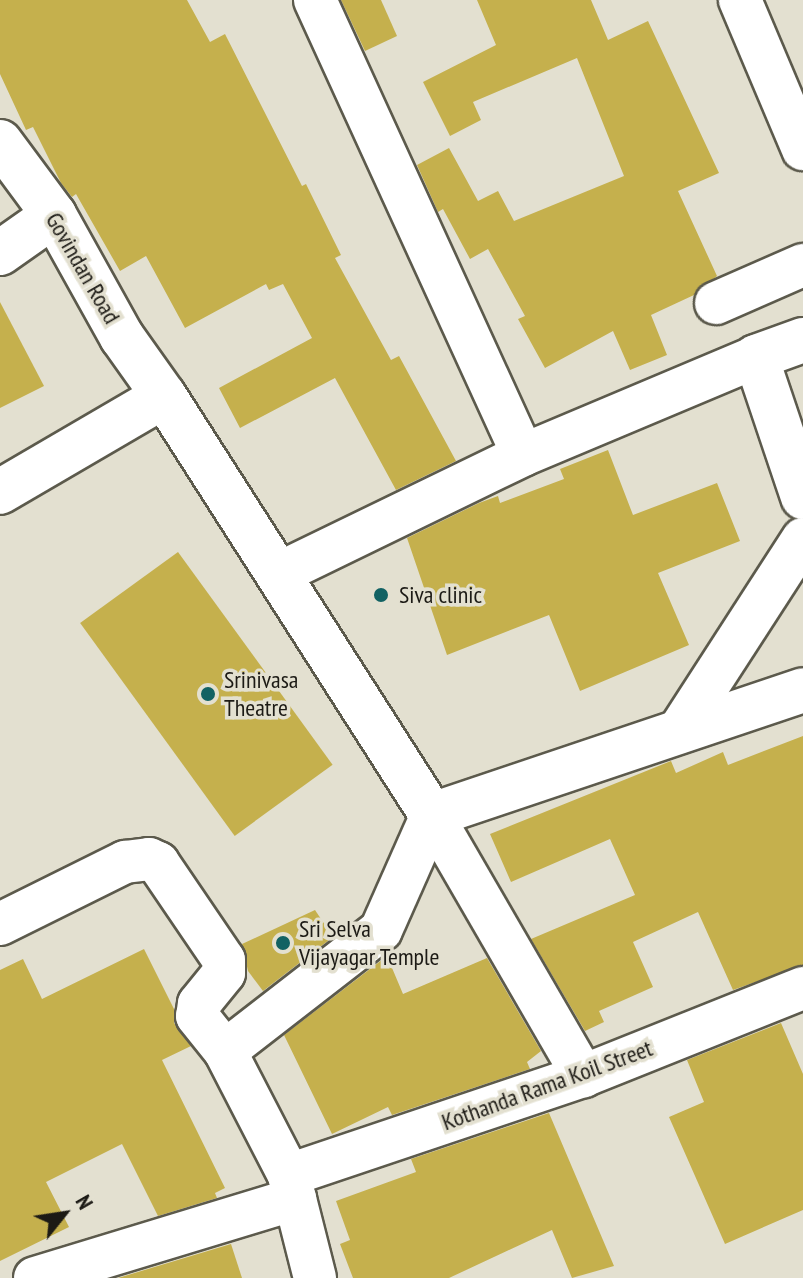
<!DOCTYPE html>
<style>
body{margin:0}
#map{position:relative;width:803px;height:1278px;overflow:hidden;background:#e3e0d0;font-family:"PT Sans Narrow",sans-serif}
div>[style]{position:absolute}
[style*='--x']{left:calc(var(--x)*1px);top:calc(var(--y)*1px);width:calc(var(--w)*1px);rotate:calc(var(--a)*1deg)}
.building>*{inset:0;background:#c5b04d;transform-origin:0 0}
.roads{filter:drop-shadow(2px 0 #5c5a4c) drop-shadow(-2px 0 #5c5a4c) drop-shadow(0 2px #5c5a4c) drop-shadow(0 -2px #5c5a4c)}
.minor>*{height:42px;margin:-21px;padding:0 21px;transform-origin:21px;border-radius:21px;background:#fff}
.tertiary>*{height:44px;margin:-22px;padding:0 22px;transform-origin:22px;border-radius:22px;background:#fff}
.secondary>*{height:44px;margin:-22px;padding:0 22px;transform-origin:22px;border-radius:22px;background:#fff}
.dots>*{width:22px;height:22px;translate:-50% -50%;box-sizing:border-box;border:4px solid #e3e0d0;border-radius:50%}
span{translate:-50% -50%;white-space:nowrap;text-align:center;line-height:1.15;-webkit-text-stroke:7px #e3e0d0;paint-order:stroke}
.street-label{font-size:24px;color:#1c1a15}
.poi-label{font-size:24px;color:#1c1a15}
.left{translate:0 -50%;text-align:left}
.north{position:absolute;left:24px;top:1174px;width:80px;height:80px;-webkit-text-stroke:6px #e3e0d0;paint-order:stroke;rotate:60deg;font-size:22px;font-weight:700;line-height:32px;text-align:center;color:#1c1a15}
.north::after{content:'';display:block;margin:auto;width:28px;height:36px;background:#1c1a15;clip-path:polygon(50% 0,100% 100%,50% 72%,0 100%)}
</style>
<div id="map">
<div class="building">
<div style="clip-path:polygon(0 0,187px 0,210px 42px,225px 34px,302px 186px,306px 184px,341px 255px,335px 258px,391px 360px,399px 356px,456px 461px,396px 490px,335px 378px,240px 428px,219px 388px,312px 338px,283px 284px,269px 290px,266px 284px,185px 328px,146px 256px,120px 271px,76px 194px,72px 197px,61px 183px,33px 127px,26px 130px,0 74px)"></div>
<div style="clip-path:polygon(341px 0,381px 0,397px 36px,365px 51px)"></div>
<div style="clip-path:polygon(477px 0,591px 0,608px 40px,648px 21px,719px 173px,678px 191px,717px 276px,694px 295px,651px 315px,667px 355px,630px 370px,613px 331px,545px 368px,518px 319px,525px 316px,488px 249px,470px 259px,443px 209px,438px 212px,417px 165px,449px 148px,478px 201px,498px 191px,514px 221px,624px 176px,577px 58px,473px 102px,481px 120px,450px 136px,423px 82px,496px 45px)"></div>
<div style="clip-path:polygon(0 302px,44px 386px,0 408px)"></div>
<div style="clip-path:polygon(608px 450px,633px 515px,717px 483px,740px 541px,658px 573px,689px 645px,580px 691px,549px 615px,447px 655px,407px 538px,479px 503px,498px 496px,500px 503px,564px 479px,560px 469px)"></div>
<div style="left:178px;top:552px;width:263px;height:121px;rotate:54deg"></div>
<div style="clip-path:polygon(803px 736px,803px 965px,733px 990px,698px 912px,633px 942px,653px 987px,599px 1011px,604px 1022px,585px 1031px,531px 939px,635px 895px,610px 839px,511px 882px,490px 834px,671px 761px,676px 773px,723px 752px,728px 765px)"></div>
<div style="clip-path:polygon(315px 910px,333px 937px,263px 991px,248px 971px,242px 944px)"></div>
<div style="clip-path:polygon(144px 949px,174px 1009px,174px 1023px,191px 1046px,162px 1060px,225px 1188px,215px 1193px,217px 1198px,158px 1216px,122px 1144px,46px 1182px,69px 1227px,0 1261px,0 970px,23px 959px,42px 999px)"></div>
<div style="clip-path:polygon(387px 956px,403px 994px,487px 958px,541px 1051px,527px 1062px,530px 1069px,392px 1115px,388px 1107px,332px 1134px,284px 1035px)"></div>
<div style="clip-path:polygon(781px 1023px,803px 1074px,803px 1210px,725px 1244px,669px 1117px,704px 1102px,687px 1060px)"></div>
<div style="clip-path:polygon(549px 1113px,614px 1266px,572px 1278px,552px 1230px,449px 1278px,353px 1278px,340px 1244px,350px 1240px,336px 1201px,416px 1172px,411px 1159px)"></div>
<div style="clip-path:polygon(231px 1244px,242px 1278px,118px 1278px)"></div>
</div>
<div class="roads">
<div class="minor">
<div style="--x:315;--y:0;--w:500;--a:65.43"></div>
<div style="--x:740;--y:0;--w:162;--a:67.1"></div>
<div style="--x:716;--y:303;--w:95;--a:-23.6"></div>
<div style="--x:280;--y:573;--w:270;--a:-25.9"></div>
<div style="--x:523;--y:455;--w:253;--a:-22.8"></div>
<div style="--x:678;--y:732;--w:230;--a:-57.1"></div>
<div style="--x:432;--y:815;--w:302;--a:59.9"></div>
<div style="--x:0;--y:924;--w:140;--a:-26.4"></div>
<div style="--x:125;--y:862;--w:24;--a:-7"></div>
<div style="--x:149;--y:859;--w:10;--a:24"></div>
<div style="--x:158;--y:863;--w:117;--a:55.8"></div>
<div style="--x:224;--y:960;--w:13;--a:90"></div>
<div style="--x:224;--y:973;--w:40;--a:129"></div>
<div style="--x:199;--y:1004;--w:12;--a:99"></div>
<div style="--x:197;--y:1016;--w:45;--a:51.3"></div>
<div style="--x:289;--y:1175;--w:310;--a:-18.6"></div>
<div style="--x:583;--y:1076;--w:237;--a:-21.8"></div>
<div style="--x:35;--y:1278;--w:272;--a:-16.9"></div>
<div style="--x:315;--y:1278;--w:106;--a:-104.2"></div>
<div style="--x:289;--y:1175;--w:140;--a:-117.3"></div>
<div style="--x:225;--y:1051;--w:197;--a:-37.8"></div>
<div style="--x:381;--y:930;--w:126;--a:-66.1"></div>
</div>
<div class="tertiary">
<div style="--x:803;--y:340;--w:50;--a:160.1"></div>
<div style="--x:756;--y:357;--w:148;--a:71.4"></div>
<div style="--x:164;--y:396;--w:497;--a:57.4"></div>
<div style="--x:432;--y:815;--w:391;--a:-18.6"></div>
</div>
<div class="secondary">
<div style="--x:0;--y:142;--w:91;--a:53.5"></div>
<div style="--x:54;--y:215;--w:140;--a:60.9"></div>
<div style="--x:122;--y:337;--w:72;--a:54.6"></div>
<div style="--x:164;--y:396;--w:190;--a:149.7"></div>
<div style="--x:0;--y:253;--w:66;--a:-35.1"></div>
</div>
</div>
<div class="dots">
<div style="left:381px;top:595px;background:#126263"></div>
<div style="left:208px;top:694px;background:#126263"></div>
<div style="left:283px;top:943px;background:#126263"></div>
</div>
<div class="street-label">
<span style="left:83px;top:268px;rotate:60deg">Govindan Road</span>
<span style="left:547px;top:1085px;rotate:-20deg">Kothanda Rama Koil Street</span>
</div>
<div class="poi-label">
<span class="left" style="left:399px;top:595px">Siva clinic</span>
<span class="left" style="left:224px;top:694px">Srinivasa<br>Theatre</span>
<span class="left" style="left:299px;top:943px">Sri Selva<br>Vijayagar Temple</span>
</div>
<div class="north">N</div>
</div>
